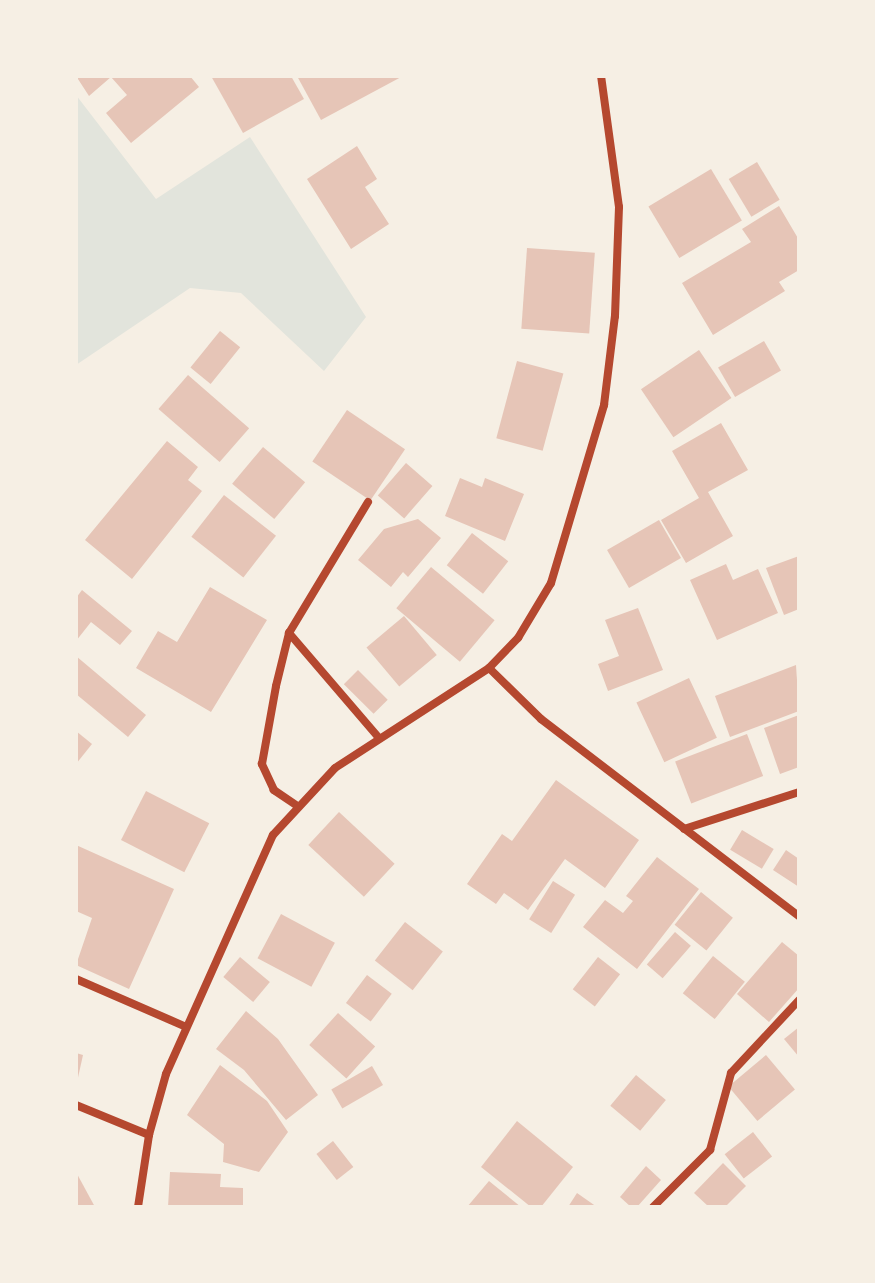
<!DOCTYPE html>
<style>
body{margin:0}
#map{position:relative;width:875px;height:1283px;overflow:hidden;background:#f6efe4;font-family:Inter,sans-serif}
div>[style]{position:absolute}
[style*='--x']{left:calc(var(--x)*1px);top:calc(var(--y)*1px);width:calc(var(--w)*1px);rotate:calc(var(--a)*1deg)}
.green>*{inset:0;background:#e2e4dc}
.building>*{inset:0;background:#e6c5b7;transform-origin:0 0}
.minor>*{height:8px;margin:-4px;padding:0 4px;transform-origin:4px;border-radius:4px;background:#b5482f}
span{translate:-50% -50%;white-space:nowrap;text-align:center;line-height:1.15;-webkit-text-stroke:7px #f6efe4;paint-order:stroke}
.frame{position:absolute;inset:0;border:78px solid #f6efe4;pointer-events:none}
</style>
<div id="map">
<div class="green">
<div style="clip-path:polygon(76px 95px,156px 199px,250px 137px,366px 317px,324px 371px,241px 293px,190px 288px,76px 365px)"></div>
</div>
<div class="building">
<div style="clip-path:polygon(76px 76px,190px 76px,199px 87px,131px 143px,106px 113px,127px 95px,111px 77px,89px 96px)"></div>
<div style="clip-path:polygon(211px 76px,291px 76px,304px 99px,243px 133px)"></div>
<div style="clip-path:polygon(297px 76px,403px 76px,321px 120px)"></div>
<div style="clip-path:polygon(357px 146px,377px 179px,365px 187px,389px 224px,351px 249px,307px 179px)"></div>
<div style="left:757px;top:162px;width:44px;height:33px;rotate:59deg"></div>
<div style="left:711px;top:169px;width:60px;height:73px;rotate:59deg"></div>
<div style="clip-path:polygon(779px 206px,799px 240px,799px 270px,779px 282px,785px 291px,713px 335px,682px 283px,751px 242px,742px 229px)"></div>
<div style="left:527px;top:248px;width:68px;height:81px;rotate:4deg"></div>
<div style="left:220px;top:331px;width:26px;height:47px;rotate:39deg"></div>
<div style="left:764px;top:341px;width:34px;height:53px;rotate:60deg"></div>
<div style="left:699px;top:350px;width:58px;height:70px;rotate:56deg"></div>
<div style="left:517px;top:361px;width:48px;height:80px;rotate:15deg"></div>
<div style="left:188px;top:375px;width:81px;height:45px;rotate:41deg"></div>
<div style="left:347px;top:410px;width:70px;height:62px;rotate:34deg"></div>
<div style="clip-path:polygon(721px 423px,748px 470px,708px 492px,733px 536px,686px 563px,661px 520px,699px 498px,672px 451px)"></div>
<div style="clip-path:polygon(167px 441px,198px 467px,188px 480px,202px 491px,132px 579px,85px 540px)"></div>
<div style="left:263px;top:447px;width:55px;height:48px;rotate:40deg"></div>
<div style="left:406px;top:463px;width:35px;height:43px;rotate:41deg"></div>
<div style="clip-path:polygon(460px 478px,482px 487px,485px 478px,524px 494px,505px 541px,445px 516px)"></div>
<div style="left:224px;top:495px;width:66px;height:53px;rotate:38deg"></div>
<div style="clip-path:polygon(418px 519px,441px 538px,408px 577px,403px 572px,391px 587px,358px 560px,384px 529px)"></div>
<div style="left:659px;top:520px;width:44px;height:60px;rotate:60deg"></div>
<div style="left:472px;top:533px;width:46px;height:41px;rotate:38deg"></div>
<div style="clip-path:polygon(799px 556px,799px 609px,784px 615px,766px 568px)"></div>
<div style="clip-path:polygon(726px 564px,733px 580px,758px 569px,778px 613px,717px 640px,690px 580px)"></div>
<div style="left:431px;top:567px;width:83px;height:54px;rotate:40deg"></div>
<div style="clip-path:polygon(210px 587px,267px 620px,211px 712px,136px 668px,158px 631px,177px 642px)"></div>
<div style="clip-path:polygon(82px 590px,132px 631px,120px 645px,91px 622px,76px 641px,76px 598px)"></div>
<div style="clip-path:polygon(638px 608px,663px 670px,608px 691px,598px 664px,619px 656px,605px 620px)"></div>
<div style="left:404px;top:616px;width:51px;height:49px;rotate:50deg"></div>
<div style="clip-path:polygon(76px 656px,146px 715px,128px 737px,76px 694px)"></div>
<div style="clip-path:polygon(796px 665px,799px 711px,730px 737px,715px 696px)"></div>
<div style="left:358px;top:670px;width:42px;height:20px;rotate:45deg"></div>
<div style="left:689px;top:678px;width:66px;height:58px;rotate:65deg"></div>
<div style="clip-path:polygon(799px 715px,799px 767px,780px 774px,764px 728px)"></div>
<div style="clip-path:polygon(76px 731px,92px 744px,76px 764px)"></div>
<div style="left:747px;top:734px;width:45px;height:77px;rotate:69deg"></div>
<div style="clip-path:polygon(556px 780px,639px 840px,605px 888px,565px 859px,528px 910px,504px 893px,496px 904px,467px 884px,502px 834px,512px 841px)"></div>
<div style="left:146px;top:791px;width:71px;height:55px;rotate:27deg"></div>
<div style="left:339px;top:812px;width:76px;height:45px;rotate:43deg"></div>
<div style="left:742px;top:830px;width:37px;height:23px;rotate:31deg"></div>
<div style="clip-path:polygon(76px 845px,174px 889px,129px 989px,76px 965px,92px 918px,76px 911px)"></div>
<div style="clip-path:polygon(786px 850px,799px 859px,799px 887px,773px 870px)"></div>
<div style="clip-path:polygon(657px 857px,699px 889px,637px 969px,583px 927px,605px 900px,623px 913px,633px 901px,626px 896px)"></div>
<div style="left:553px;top:881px;width:26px;height:45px;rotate:32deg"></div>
<div style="left:701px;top:892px;width:41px;height:42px;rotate:39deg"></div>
<div style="left:281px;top:914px;width:61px;height:50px;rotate:28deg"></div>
<div style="left:405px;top:922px;width:48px;height:49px;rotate:38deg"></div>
<div style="left:675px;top:932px;width:21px;height:43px;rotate:41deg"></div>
<div style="clip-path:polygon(782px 942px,799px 956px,799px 988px,769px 1022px,737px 994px)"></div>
<div style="left:713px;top:956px;width:41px;height:48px;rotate:39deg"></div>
<div style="left:240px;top:957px;width:39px;height:26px;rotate:40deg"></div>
<div style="left:598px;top:957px;width:28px;height:41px;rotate:38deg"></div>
<div style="left:367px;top:975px;width:31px;height:35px;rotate:37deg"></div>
<div style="clip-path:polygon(246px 1011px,278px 1039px,318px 1095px,286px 1120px,244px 1070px,216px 1049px)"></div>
<div style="left:338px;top:1013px;width:50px;height:43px;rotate:42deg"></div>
<div style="clip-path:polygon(799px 1027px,799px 1057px,784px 1039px)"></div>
<div style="clip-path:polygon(76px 1053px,83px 1055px,77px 1082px,76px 1082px)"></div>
<div style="left:766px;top:1055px;width:45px;height:49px;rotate:50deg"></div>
<div style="clip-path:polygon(220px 1065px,267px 1101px,288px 1132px,259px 1172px,223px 1162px,224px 1144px,187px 1115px)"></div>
<div style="left:372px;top:1066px;width:22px;height:47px;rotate:60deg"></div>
<div style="left:636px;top:1075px;width:39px;height:40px;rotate:40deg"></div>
<div style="clip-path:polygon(517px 1121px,573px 1167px,541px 1207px,531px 1207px,481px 1167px)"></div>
<div style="left:753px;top:1132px;width:31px;height:36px;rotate:52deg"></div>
<div style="left:333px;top:1141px;width:33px;height:21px;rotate:52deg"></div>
<div style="clip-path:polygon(723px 1163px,746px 1186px,725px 1207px,709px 1207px,694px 1193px)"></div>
<div style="clip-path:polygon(646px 1166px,661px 1180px,637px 1207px,631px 1207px,620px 1197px)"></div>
<div style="clip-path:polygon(76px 1172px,95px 1207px,76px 1207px)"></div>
<div style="clip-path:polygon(170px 1172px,221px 1174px,220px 1187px,243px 1188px,243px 1207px,168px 1207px)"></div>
<div style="clip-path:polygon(489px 1181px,521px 1207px,467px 1207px)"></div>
<div style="clip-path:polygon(577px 1193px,597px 1207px,568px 1207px)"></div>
</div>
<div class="minor">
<div style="--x:289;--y:633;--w:137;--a:49.4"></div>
<div style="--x:489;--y:668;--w:73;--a:44.4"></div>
<div style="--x:541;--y:719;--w:325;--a:37.4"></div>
<div style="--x:296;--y:805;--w:27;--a:-146"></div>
<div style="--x:274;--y:790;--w:29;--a:-115"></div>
<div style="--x:262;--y:764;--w:79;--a:-79.8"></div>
<div style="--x:276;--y:686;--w:55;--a:-76.2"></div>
<div style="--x:289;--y:633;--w:153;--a:-58.9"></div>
<div style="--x:684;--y:829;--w:121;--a:-17.8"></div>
<div style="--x:76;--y:979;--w:118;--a:23.5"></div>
<div style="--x:76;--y:1105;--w:79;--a:22.3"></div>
<div style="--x:138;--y:1207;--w:73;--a:-81.3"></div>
<div style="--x:149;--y:1135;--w:63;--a:-74.4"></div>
<div style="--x:166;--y:1074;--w:262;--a:-65.9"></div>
<div style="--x:273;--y:835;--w:91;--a:-47.2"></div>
<div style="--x:335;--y:768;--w:184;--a:-33"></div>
<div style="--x:489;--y:668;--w:42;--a:-46"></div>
<div style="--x:518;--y:638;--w:64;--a:-59"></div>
<div style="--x:551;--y:583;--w:186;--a:-73.4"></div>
<div style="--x:604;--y:405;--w:90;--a:-83"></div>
<div style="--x:615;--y:316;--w:109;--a:-87.9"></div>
<div style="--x:619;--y:207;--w:132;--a:-97.8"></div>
<div style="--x:653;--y:1207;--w:81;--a:-45"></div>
<div style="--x:710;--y:1150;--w:80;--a:-74.7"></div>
<div style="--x:731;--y:1073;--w:100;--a:-47"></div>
</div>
<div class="frame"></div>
</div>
